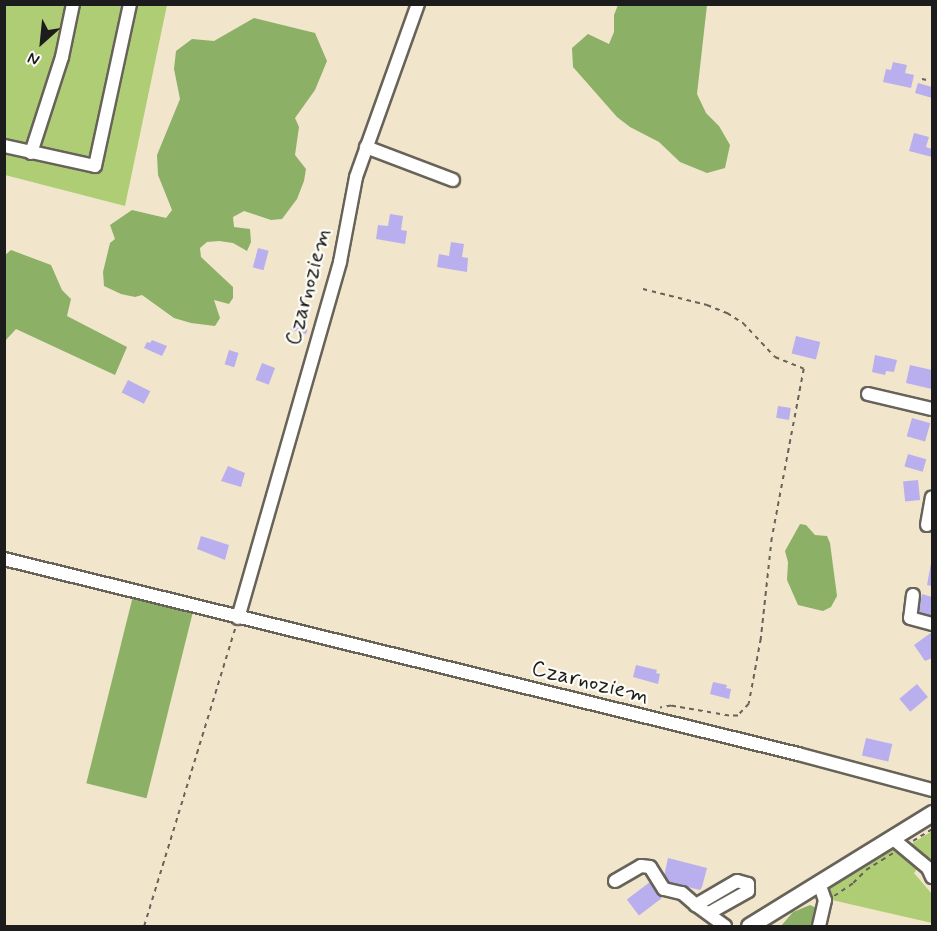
<!DOCTYPE html>
<style>
body{margin:0}
#map{position:relative;width:937px;height:931px;overflow:hidden;background:#f1e6cb;font-family:Mynerve,sans-serif}
div>[style]{position:absolute}
[style*='--x']{left:calc(var(--x)*1px);top:calc(var(--y)*1px);width:calc(var(--w)*1px);rotate:calc(var(--a)*1deg)}
.green>*{inset:0;background:#afcd74}
.forest>*{inset:0;background:#8bb066;transform-origin:0 0}
.building>*{inset:0;background:#b9aeee;transform-origin:0 0}
.path>*{height:1.5px;margin-top:-0.75px;transform-origin:0;background:repeating-linear-gradient(90deg,#676359 0 4.5px,transparent 0 9px)}
.roads{filter:drop-shadow(2px 0 #676359) drop-shadow(-2px 0 #676359) drop-shadow(0 2px #676359) drop-shadow(0 -2px #676359)}
.minor>*{height:12px;margin:-6px;padding:0 6px;transform-origin:6px;border-radius:6px;background:#fff}
.major>*{height:15px;margin:-7.5px;padding:0 7.5px;transform-origin:7.5px;border-radius:7.5px;background:#fff}
span{translate:-50% -50%;white-space:nowrap;text-align:center;line-height:1.15;-webkit-text-stroke:4.5px #fdfcf7;paint-order:stroke}
.street-label{font-size:22px;color:#1c1c1c}
.frame{position:absolute;inset:0;border:6px solid #1c1c1c;pointer-events:none}
.north{position:absolute;left:12px;top:12px;width:60px;height:60px;-webkit-text-stroke:4px #fdfcf7;paint-order:stroke;rotate:207deg;font-size:16px;font-weight:700;line-height:24px;text-align:center;color:#1c1c1c}
.north::after{content:'';display:block;margin:auto;width:21px;height:27px;background:#1c1c1c;clip-path:polygon(50% 0,100% 100%,50% 72%,0 100%)}
</style>
<div id="map">
<div class="green">
<div style="clip-path:polygon(4px 5px,167px 5px,125px 206px,5px 175px)"></div>
<div style="clip-path:polygon(932px 831px,932px 861px,929px 862px,908px 846px)"></div>
<div style="clip-path:polygon(895px 846px,919px 866px,914px 873px,932px 894px,932px 923px,832px 900px,828px 894px,829px 887px)"></div>
</div>
<div class="forest">
<div style="clip-path:polygon(618px 5px,707px 5px,697px 94px,706px 113px,719px 126px,730px 145px,725px 168px,707px 173px,680px 162px,659px 142px,630px 127px,617px 117px,573px 67px,572px 48px,588px 34px,609px 44px,614px 32px,614px 15px)"></div>
<div style="clip-path:polygon(254px 18px,315px 33px,327px 61px,315px 90px,295px 118px,299px 127px,295px 155px,306px 169px,304px 181px,297px 199px,282px 219px,271px 220px,244px 211px,233px 217px,234px 227px,250px 229px,251px 242px,247px 251px,233px 243px,219px 241px,207px 242px,200px 248px,201px 257px,233px 287px,233px 298px,229px 304px,214px 300px,220px 318px,215px 326px,191px 323px,174px 318px,142px 295px,135px 297px,121px 294px,104px 286px,103px 272px,110px 243px,115px 239px,110px 225px,132px 210px,166px 218px,172px 210px,158px 175px,157px 155px,180px 99px,174px 69px,176px 51px,192px 39px,214px 41px)"></div>
<div style="clip-path:polygon(11px 250px,51px 265px,62px 290px,71px 299px,67px 316px,127px 347px,115px 375px,16px 329px,5px 341px,5px 255px)"></div>
<div style="clip-path:polygon(800px 524px,806px 525px,815px 535px,827px 536px,830px 543px,837px 596px,831px 607px,823px 611px,798px 605px,787px 580px,788px 562px,785px 551px)"></div>
<div style="left:133px;top:596px;width:62px;height:193px;rotate:14deg"></div>
<div style="clip-path:polygon(810px 905px,819px 909px,823px 926px,781px 926px,793px 912px)"></div>
</div>
<div class="building">
<div style="clip-path:polygon(893px 62px,907px 65px,905px 73px,914px 75px,911px 88px,883px 82px,886px 69px,891px 70px)"></div>
<div style="clip-path:polygon(918px 83px,932px 87px,932px 98px,915px 93px)"></div>
<div style="clip-path:polygon(914px 133px,929px 137px,926px 147px,932px 149px,932px 157px,909px 151px)"></div>
<div style="clip-path:polygon(390px 214px,403px 216px,401px 230px,407px 231px,405px 244px,376px 239px,378px 225px,388px 226px)"></div>
<div style="clip-path:polygon(451px 242px,464px 244px,462px 257px,468px 258px,467px 272px,437px 267px,439px 254px,449px 256px)"></div>
<div style="left:258px;top:248px;width:11px;height:20px;rotate:15deg"></div>
<div style="left:292px;top:325px;width:16px;height:5px;rotate:15deg"></div>
<div style="left:796px;top:336px;width:25px;height:18px;rotate:14deg"></div>
<div style="clip-path:polygon(152px 340px,167px 346px,162px 356px,144px 348px,147px 342px,150px 343px)"></div>
<div style="left:229px;top:350px;width:10px;height:15px;rotate:17deg"></div>
<div style="clip-path:polygon(875px 355px,897px 360px,894px 372px,886px 371px,885px 375px,872px 372px)"></div>
<div style="left:262px;top:363px;width:14px;height:18px;rotate:21deg"></div>
<div style="clip-path:polygon(910px 365px,932px 370px,932px 389px,906px 383px)"></div>
<div style="left:128px;top:380px;width:25px;height:14px;rotate:27deg"></div>
<div style="left:778px;top:406px;width:13px;height:12px;rotate:9deg"></div>
<div style="left:912px;top:418px;width:19px;height:19px;rotate:16deg"></div>
<div style="left:908px;top:454px;width:19px;height:13px;rotate:16deg"></div>
<div style="clip-path:polygon(228px 466px,245px 473px,241px 487px,221px 481px)"></div>
<div style="left:918px;top:480px;width:20px;height:15px;rotate:84deg"></div>
<div style="clip-path:polygon(201px 536px,229px 545px,225px 560px,197px 549px)"></div>
<div style="clip-path:polygon(931px 563px,932px 563px,932px 586px,927px 585px)"></div>
<div style="clip-path:polygon(922px 594px,932px 597px,932px 616px,918px 613px)"></div>
<div style="clip-path:polygon(932px 632px,932px 658px,925px 661px,914px 645px)"></div>
<div style="clip-path:polygon(636px 665px,657px 670px,656px 673px,660px 674px,658px 684px,633px 677px)"></div>
<div style="clip-path:polygon(713px 682px,727px 685px,726px 688px,731px 689px,729px 699px,710px 694px)"></div>
<div style="left:917px;top:684px;width:17px;height:23px;rotate:50deg"></div>
<div style="left:866px;top:738px;width:27px;height:18px;rotate:13deg"></div>
<div style="clip-path:polygon(668px 858px,707px 868px,702px 887px,700px 890px,663px 881px)"></div>
<div style="left:650px;top:882px;width:20px;height:29px;rotate:53deg"></div>
</div>
<div class="path">
<div style="--x:922;--y:79;--w:10;--a:11"></div>
<div style="--x:643;--y:289;--w:66;--a:14"></div>
<div style="--x:707;--y:305;--w:22;--a:22"></div>
<div style="--x:727;--y:313;--w:19;--a:32"></div>
<div style="--x:743;--y:323;--w:47;--a:46.7"></div>
<div style="--x:775;--y:357;--w:31;--a:22"></div>
<div style="--x:804;--y:369;--w:172;--a:100.7"></div>
<div style="--x:772;--y:538;--w:102;--a:96.2"></div>
<div style="--x:761;--y:639;--w:66;--a:100.5"></div>
<div style="--x:749;--y:704;--w:16;--a:133"></div>
<div style="--x:738;--y:716;--w:9;--a:180"></div>
<div style="--x:729;--y:716;--w:59;--a:-170.2"></div>
<div style="--x:671;--y:706;--w:11;--a:170"></div>
<div style="--x:913;--y:841;--w:22;--a:-32"></div>
<div style="--x:834;--y:896;--w:23;--a:-34"></div>
<div style="--x:853;--y:883;--w:18;--a:-45"></div>
<div style="--x:866;--y:870;--w:32;--a:-32"></div>
<div style="--x:144;--y:926;--w:312;--a:-73"></div>
</div>
<div class="roads">
<div class="minor">
<div style="--x:4;--y:146;--w:93;--a:12.4"></div>
<div style="--x:95;--y:166;--w:166;--a:-77.8"></div>
<div style="--x:366;--y:147;--w:93;--a:20.8"></div>
<div style="--x:31;--y:153;--w:101;--a:-72.1"></div>
<div style="--x:62;--y:57;--w:54;--a:-78.3"></div>
<div style="--x:868;--y:394;--w:66;--a:13.2"></div>
<div style="--x:927;--y:525;--w:28;--a:-80"></div>
<div style="--x:4;--y:559;--w:818;--a:13.8"></div>
<div style="--x:798;--y:754;--w:139;--a:15"></div>
<div style="--x:913;--y:595;--w:23;--a:97"></div>
<div style="--x:910;--y:618;--w:23;--a:15"></div>
<div style="--x:238;--y:618;--w:370;--a:-74"></div>
<div style="--x:340;--y:262;--w:86;--a:-79.3"></div>
<div style="--x:356;--y:177;--w:184;--a:-70.3"></div>
<div style="--x:892;--y:838;--w:47;--a:39.8"></div>
<div style="--x:928;--y:868;--w:10;--a:66"></div>
<div style="--x:615;--y:881;--w:30;--a:-30"></div>
<div style="--x:641;--y:866;--w:9;--a:6"></div>
<div style="--x:650;--y:867;--w:26;--a:58"></div>
<div style="--x:664;--y:889;--w:18;--a:13"></div>
<div style="--x:682;--y:893;--w:18;--a:41"></div>
<div style="--x:819;--y:883;--w:18;--a:71"></div>
<div style="--x:825;--y:900;--w:27;--a:103"></div>
<div style="--x:709;--y:913;--w:45;--a:-29.4"></div>
<div style="--x:748;--y:891;--w:7;--a:-90"></div>
<div style="--x:748;--y:884;--w:11;--a:-165"></div>
<div style="--x:737;--y:881;--w:48;--a:149.7"></div>
<div style="--x:696;--y:905;--w:36;--a:36"></div>
</div>
<div class="major">
<div style="--x:749;--y:926;--w:215;--a:-31.7"></div>
</div>
</div>
<div class="street-label">
<span style="left:309px;top:287px;rotate:-75deg">Czarnoziem</span>
<span style="left:590px;top:683px;rotate:14deg">Czarnoziem</span>
</div>
<div class="frame"></div>
<div class="north">N</div>
</div>
